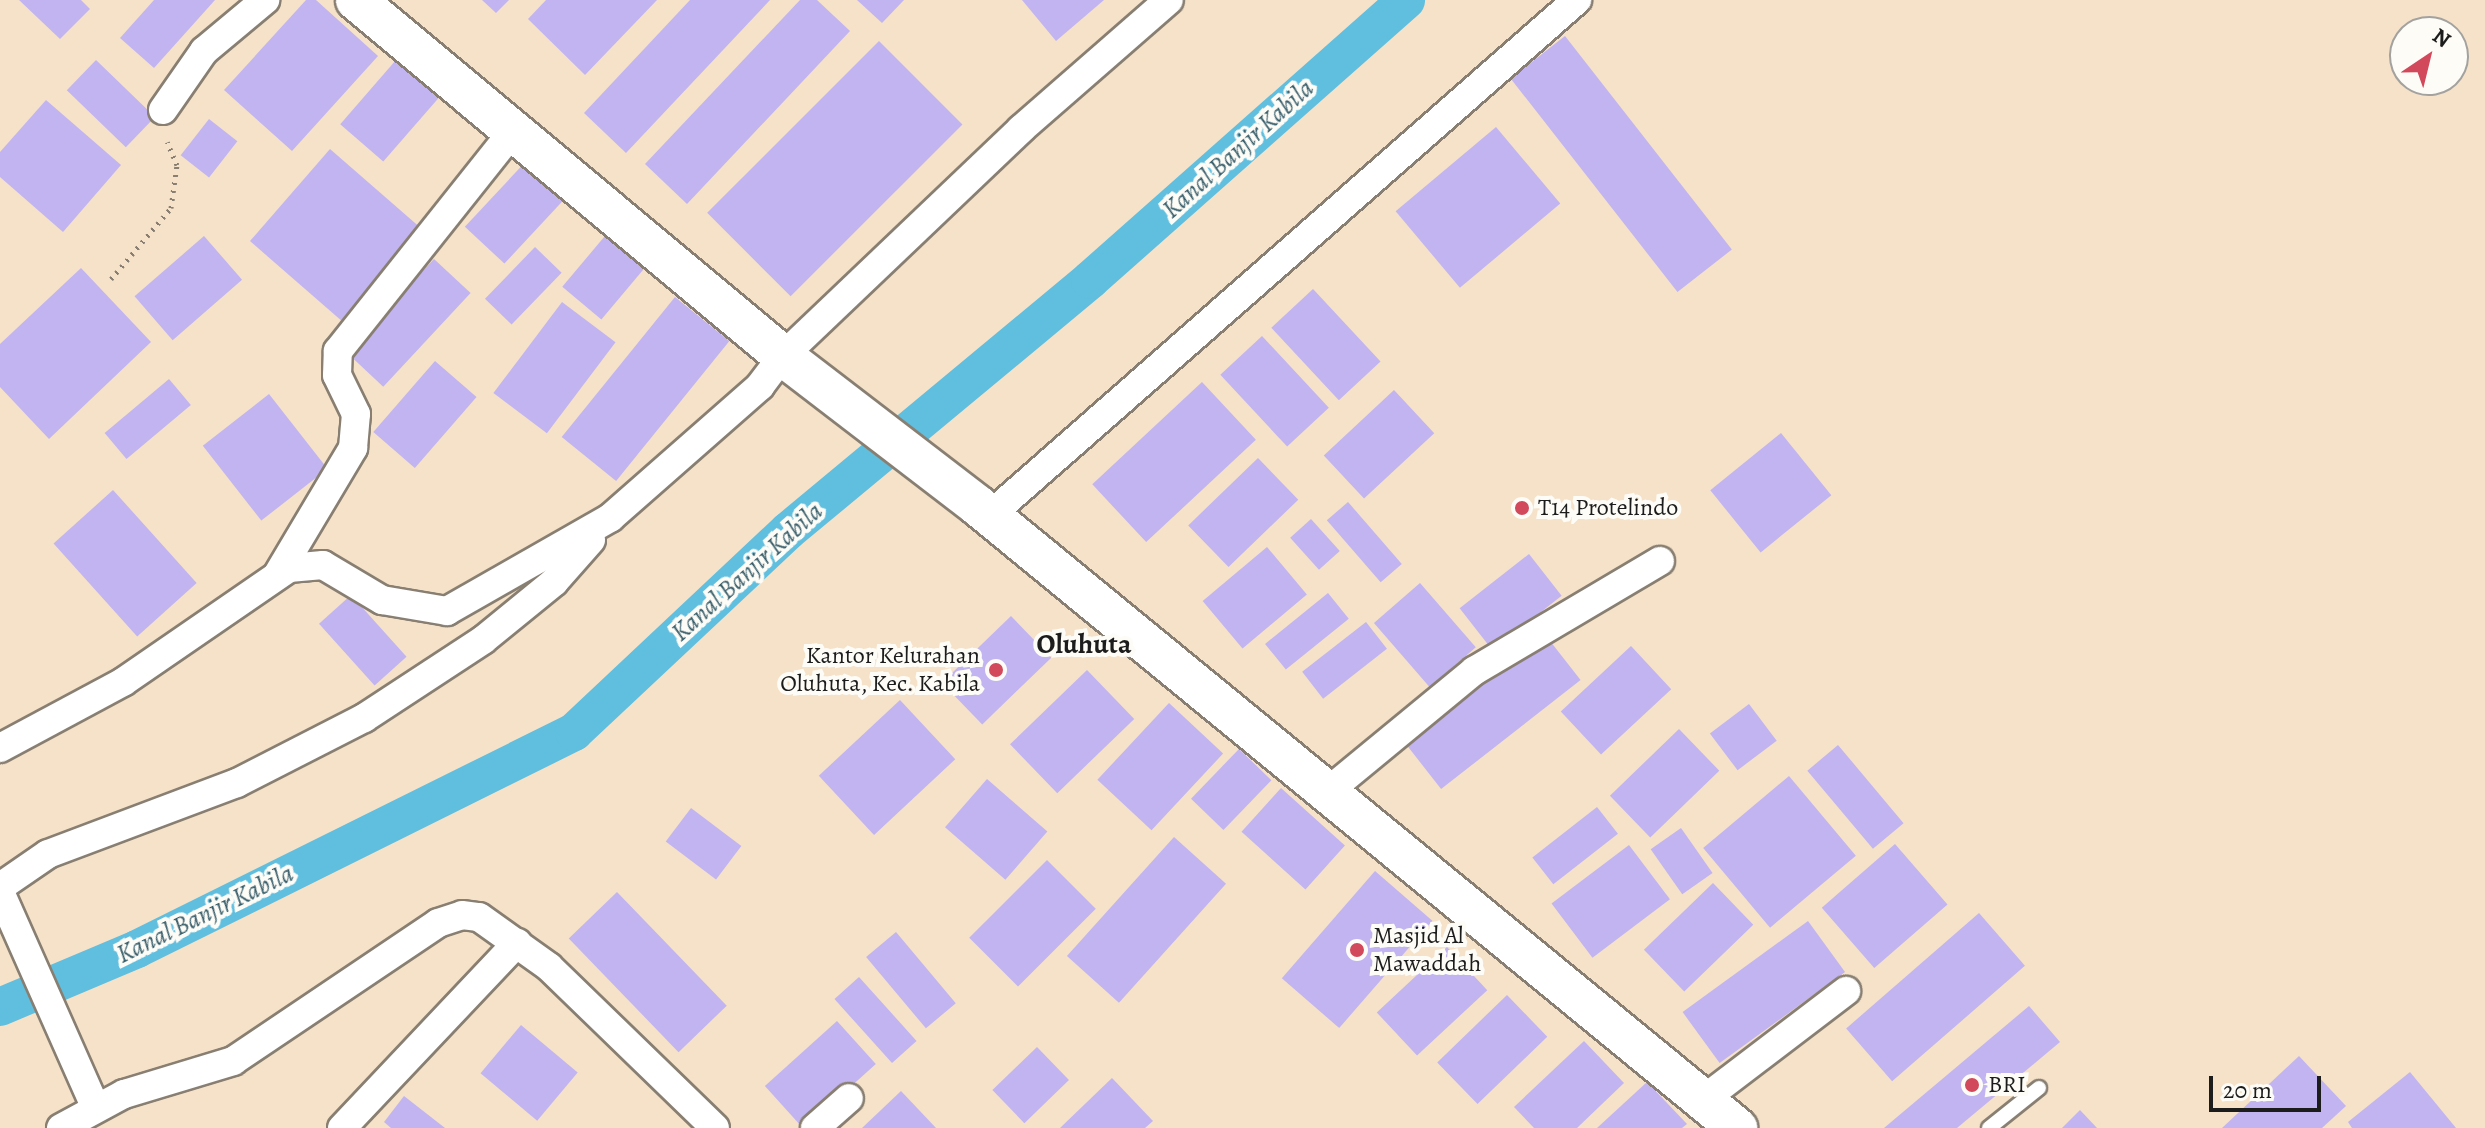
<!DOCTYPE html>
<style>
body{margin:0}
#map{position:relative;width:2485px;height:1128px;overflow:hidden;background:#f5e2c9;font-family:Alegreya,serif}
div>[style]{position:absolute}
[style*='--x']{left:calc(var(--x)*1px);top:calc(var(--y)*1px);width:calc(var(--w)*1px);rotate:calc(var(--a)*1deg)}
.canal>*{height:38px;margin:-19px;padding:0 19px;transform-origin:19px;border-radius:19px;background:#60bede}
.building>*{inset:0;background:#c1b4f0;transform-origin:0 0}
.path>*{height:5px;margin-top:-2.5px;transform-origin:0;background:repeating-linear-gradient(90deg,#887f72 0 2px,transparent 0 8px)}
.roads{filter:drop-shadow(2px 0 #887f72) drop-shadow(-2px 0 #887f72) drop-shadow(0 2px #887f72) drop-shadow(0 -2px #887f72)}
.service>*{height:14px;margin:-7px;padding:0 7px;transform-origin:7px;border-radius:7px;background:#fff}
.minor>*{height:28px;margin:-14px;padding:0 14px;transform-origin:14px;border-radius:14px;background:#fff}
.secondary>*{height:40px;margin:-20px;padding:0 20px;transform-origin:20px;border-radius:20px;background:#fff}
.dots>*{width:22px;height:22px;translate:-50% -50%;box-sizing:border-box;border:4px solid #fdfcf7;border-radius:50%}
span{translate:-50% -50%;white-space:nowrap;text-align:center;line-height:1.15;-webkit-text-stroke:8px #fdfcf7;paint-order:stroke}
.poi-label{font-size:24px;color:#1c1c1c}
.left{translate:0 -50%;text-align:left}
.right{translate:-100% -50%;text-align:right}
.water-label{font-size:26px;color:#375d6a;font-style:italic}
.quarter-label{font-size:28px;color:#1c1c1c;font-weight:700}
.north{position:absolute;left:2389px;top:16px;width:80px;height:80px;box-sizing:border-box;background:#fdfcf7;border:2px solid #a3a29f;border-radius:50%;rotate:35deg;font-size:22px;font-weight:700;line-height:32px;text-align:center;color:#1c1c1c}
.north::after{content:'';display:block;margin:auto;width:28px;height:36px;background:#d1495b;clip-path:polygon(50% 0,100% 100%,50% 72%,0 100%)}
.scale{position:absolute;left:2209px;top:1076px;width:112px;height:36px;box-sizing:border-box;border:4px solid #1c1c1c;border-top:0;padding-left:10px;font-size:24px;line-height:28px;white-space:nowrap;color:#1c1c1c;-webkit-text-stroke:6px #fdfcf7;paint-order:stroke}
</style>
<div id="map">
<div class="canal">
<div style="--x:0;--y:1007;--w:149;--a:-22.9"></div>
<div style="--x:137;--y:949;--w:488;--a:-26.4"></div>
<div style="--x:574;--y:732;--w:294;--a:-43.2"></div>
<div style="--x:788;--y:531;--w:393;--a:-39.7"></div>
<div style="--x:1090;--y:280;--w:422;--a:-41.5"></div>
</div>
<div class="building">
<div style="clip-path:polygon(19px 0,81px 0,90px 9px,60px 39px)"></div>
<div style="clip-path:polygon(154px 0,215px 0,154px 68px,120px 38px)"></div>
<div style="clip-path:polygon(306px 0,316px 0,378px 56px,292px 151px,224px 90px)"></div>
<div style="clip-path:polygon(482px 0,509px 0,496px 13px)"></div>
<div style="clip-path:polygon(546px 0,657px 0,585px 75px,528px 19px)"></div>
<div style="clip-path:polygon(690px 0,770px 0,626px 153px,584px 113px)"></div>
<div style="clip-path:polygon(800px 0,817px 0,850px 31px,687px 204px,645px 164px)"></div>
<div style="clip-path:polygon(857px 0,904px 0,882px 23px)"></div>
<div style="clip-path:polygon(1022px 0,1104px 0,1056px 41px)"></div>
<div style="left:1565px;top:36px;width:271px;height:69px;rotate:52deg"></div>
<div style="left:879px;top:41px;width:118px;height:243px;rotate:45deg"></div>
<div style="left:96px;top:60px;width:82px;height:42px;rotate:44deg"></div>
<div style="left:396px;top:60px;width:57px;height:85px;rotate:41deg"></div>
<div style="clip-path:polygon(46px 100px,121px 165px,63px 232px,0 177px,0 152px)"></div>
<div style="left:209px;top:119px;width:36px;height:46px;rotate:38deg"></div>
<div style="left:1496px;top:127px;width:100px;height:131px;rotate:50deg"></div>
<div style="left:330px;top:149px;width:121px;height:122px;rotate:41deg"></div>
<div style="left:529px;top:158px;width:54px;height:94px;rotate:43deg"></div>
<div style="left:615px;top:224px;width:51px;height:82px;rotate:40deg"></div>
<div style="left:204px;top:236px;width:58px;height:92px;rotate:49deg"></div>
<div style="left:535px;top:247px;width:37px;height:72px;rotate:44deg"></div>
<div style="left:434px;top:259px;width:50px;height:128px;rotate:43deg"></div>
<div style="clip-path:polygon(81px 268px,151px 342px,49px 439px,0 387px,0 344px)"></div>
<div style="left:1313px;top:289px;width:99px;height:57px;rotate:47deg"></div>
<div style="left:675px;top:297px;width:70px;height:180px;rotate:39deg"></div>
<div style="left:562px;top:302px;width:67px;height:114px;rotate:37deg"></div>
<div style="left:1262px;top:336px;width:98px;height:57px;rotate:47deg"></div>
<div style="left:435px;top:361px;width:55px;height:94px;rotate:41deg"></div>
<div style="left:169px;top:379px;width:34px;height:84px;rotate:50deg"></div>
<div style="left:1202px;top:382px;width:79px;height:150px;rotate:47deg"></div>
<div style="left:1394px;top:390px;width:59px;height:96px;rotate:47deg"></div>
<div style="left:269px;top:394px;width:95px;height:84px;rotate:52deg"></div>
<div style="left:1781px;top:433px;width:80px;height:91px;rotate:51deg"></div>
<div style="left:1258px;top:458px;width:58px;height:97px;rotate:46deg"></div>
<div style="left:113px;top:490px;width:125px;height:80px;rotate:48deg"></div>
<div style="left:1348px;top:502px;width:82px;height:28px;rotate:49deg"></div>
<div style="left:1311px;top:519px;width:43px;height:28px;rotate:48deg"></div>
<div style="left:1267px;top:547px;width:62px;height:84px;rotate:50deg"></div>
<div style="left:1529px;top:554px;width:53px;height:88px;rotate:52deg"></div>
<div style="left:1420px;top:583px;width:85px;height:61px;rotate:49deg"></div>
<div style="left:1328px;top:593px;width:33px;height:81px;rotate:51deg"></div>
<div style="left:351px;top:595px;width:83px;height:43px;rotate:48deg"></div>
<div style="left:1011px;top:616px;width:58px;height:96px;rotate:46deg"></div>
<div style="left:1366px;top:622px;width:34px;height:81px;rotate:52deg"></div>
<div style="left:1543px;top:632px;width:61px;height:177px;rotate:52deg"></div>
<div style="left:1631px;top:646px;width:59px;height:96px;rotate:47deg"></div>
<div style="left:1087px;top:670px;width:68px;height:107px;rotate:46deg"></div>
<div style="left:900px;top:700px;width:81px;height:111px;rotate:47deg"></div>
<div style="left:1169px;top:703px;width:74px;height:105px;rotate:43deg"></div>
<div style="left:1749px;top:704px;width:46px;height:49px;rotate:53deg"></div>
<div style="left:1679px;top:729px;width:58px;height:96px;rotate:46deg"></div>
<div style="left:1838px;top:745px;width:102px;height:40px;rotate:50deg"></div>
<div style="left:1239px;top:749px;width:45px;height:69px;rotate:44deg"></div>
<div style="left:1789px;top:776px;width:104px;height:112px;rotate:50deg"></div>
<div style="left:987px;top:779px;width:80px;height:64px;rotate:41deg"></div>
<div style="left:1281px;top:788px;width:86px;height:59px;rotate:42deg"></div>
<div style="left:1597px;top:807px;width:34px;height:82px;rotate:52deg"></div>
<div style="left:691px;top:808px;width:63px;height:42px;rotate:37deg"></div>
<div style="left:1681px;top:828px;width:55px;height:37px;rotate:55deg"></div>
<div style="left:1174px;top:837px;width:70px;height:160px;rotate:42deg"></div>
<div style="left:1895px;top:844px;width:80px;height:97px;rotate:49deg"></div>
<div style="left:1629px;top:845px;width:68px;height:97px;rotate:53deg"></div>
<div style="left:1047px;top:860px;width:69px;height:110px;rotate:45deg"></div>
<div style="left:1375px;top:871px;width:76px;height:142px;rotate:41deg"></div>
<div style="left:1713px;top:883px;width:58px;height:96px;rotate:46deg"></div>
<div style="left:617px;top:892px;width:158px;height:67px;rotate:46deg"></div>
<div style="left:1979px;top:913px;width:70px;height:176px;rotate:49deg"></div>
<div style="left:1808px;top:921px;width:63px;height:155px;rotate:54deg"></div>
<div style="left:896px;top:932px;width:93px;height:39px;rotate:50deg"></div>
<div style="left:1447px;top:947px;width:59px;height:96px;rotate:47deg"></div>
<div style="left:859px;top:977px;width:86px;height:33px;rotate:48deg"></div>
<div style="left:1507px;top:995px;width:58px;height:97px;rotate:46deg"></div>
<div style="clip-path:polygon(2029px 1006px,2060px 1042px,1957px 1128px,1884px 1128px)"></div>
<div style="left:837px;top:1021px;width:58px;height:97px;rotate:48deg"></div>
<div style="left:521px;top:1025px;width:74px;height:63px;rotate:40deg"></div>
<div style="clip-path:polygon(1584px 1041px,1624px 1083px,1577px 1128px,1534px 1128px,1514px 1107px)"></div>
<div style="left:1037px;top:1047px;width:46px;height:62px;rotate:46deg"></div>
<div style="clip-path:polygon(2299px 1056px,2346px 1106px,2322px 1128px,2222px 1128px)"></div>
<div style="clip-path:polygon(2410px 1072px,2456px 1128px,2352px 1128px,2348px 1122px)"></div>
<div style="clip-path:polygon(1112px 1078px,1153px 1121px,1145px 1128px,1060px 1128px)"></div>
<div style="clip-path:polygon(1647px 1082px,1687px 1124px,1682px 1128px,1597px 1128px)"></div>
<div style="clip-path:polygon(901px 1091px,936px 1128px,862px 1128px)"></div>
<div style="clip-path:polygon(404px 1096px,445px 1128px,391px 1128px,384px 1122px)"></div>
<div style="clip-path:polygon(2080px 1110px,2097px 1128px,2062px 1128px)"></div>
</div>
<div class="path">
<div style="--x:111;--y:279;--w:93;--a:-49.8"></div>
<div style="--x:171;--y:208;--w:43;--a:-82.1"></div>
<div style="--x:177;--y:165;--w:25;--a:-113"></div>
</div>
<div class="roads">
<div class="service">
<div style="--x:1989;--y:1128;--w:64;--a:-38.7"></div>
</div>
<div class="minor">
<div style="--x:163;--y:110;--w:72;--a:-55.2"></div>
<div style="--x:204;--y:51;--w:80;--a:-39.9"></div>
<div style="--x:988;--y:517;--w:784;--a:-41.28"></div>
<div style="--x:278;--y:574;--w:147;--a:-59.2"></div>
<div style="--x:353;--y:448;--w:34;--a:-85"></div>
<div style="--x:356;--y:414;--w:43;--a:-116"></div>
<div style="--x:337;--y:375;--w:24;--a:-88"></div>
<div style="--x:338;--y:351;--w:280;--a:-51.5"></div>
<div style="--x:0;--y:748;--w:140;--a:-28.2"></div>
<div style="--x:123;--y:682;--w:201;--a:-34.5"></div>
<div style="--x:289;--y:568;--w:34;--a:-5"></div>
<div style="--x:323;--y:565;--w:69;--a:30.7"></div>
<div style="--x:382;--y:600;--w:66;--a:9.6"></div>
<div style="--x:447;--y:611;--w:188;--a:-29.7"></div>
<div style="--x:610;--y:518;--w:200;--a:-41.3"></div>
<div style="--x:760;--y:386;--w:38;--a:-53"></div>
<div style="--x:783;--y:356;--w:329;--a:-43.6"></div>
<div style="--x:1021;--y:129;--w:196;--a:-41.1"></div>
<div style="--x:1326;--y:793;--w:192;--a:-39.5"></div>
<div style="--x:1474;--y:671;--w:216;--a:-30.6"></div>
<div style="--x:0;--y:887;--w:58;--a:-34.5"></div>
<div style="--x:48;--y:854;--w:202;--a:-20.6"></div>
<div style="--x:237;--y:783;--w:143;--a:-27.1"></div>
<div style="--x:364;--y:718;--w:142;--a:-33.2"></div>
<div style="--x:483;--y:640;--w:92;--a:-39.2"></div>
<div style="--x:554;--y:582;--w:56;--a:-48.6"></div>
<div style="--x:0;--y:892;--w:234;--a:66.1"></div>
<div style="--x:1703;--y:1100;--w:180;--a:-37.3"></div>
<div style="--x:61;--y:1128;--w:72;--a:-28.4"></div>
<div style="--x:124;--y:1094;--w:114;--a:-16.8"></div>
<div style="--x:233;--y:1061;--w:247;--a:-33.9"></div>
<div style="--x:438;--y:923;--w:25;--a:-18"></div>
<div style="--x:462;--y:915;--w:17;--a:7"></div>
<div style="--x:479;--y:917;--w:86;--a:35.5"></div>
<div style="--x:549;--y:967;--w:231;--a:44.1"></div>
<div style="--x:342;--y:1128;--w:255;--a:-46.6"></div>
<div style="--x:815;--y:1128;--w:45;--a:-41.4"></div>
</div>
<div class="secondary">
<div style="--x:356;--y:0;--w:556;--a:39.82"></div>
<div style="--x:783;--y:356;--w:245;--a:37.5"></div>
<div style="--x:977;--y:505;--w:983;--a:39.34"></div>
</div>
</div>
<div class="dots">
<div style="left:1522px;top:508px;background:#d1495b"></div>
<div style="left:996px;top:670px;background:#d1495b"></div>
<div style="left:1357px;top:950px;background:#d1495b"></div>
<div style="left:1972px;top:1085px;background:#d1495b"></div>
</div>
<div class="poi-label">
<span class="left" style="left:1538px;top:508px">T14 Protelindo</span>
<span class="right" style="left:980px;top:670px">Kantor Kelurahan<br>Oluhuta, Kec. Kabila</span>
<span class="left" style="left:1373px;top:950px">Masjid Al<br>Mawaddah</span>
<span class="left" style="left:1988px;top:1085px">BRI</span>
</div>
<div class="water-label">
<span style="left:1238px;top:149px;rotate:-42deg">Kanal Banjir Kabila</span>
<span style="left:747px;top:572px;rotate:-42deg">Kanal Banjir Kabila</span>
<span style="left:205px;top:914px;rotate:-26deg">Kanal Banjir Kabila</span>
</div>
<div class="quarter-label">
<span style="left:1084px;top:644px">Oluhuta</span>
</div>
<div class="north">N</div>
<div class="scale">20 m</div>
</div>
